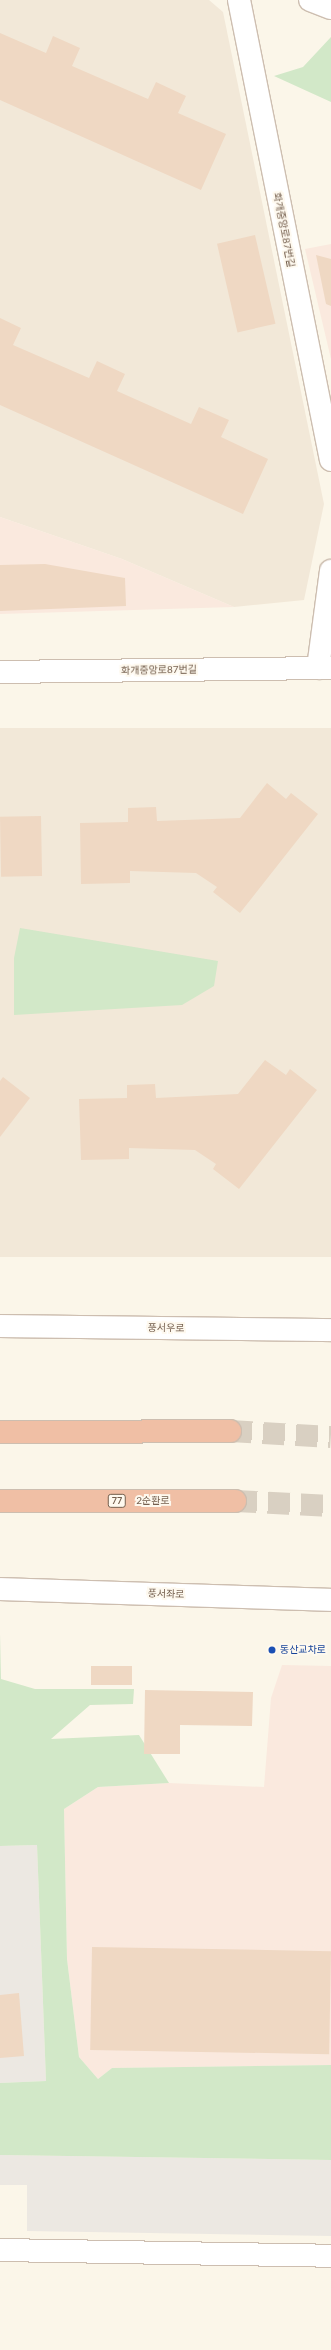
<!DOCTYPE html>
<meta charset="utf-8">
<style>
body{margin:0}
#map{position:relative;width:331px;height:2350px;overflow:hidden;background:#fbf6e9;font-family:Lato,"Noto Sans KR",sans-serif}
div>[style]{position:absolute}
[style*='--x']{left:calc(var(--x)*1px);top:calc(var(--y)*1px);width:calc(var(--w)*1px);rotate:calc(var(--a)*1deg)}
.residential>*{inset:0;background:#f2e8d8;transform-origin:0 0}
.commercial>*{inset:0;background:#fae9de}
.industrial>*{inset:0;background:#ece8e2}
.green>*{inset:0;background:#d2e8c8}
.building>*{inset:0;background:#efd8c3;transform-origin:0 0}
.highway-tunnel>*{height:22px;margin-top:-11px;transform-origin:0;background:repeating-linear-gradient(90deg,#d9d0c2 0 22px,transparent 0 33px)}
.roads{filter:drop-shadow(1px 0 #cdbeb0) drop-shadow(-1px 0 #cdbeb0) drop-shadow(0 1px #cdbeb0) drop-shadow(0 -1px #cdbeb0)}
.minor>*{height:22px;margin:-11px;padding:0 11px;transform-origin:11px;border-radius:11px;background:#fff}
.highway>*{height:22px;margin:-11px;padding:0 11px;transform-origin:11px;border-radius:11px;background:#f0bfa5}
.dots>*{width:11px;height:11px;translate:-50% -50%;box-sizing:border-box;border:2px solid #fef9ef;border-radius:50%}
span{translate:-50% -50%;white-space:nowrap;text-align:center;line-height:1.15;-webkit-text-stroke:4px #fef9ef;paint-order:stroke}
.shield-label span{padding:1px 3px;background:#fef9ef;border:1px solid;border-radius:3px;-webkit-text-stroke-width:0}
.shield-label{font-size:9px;color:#745f4e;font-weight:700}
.street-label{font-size:10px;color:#745f4e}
.transit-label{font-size:10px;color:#164399}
.left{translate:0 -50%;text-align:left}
</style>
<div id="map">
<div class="residential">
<div style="clip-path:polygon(0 0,209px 0,223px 12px,324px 504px,304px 600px,234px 607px,122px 559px,0 517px)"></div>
<div style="left:331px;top:728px;width:529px;height:331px;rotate:90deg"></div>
</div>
<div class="commercial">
<div style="clip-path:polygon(331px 244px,331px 359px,305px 249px)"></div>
<div style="clip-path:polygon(0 517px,122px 559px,234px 607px,0 614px)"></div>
<div style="clip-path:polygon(282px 1665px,331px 1666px,331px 2065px,112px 2068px,98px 2079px,79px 2057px,67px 1959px,64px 1809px,98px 1787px,169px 1783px,264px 1787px,271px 1698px)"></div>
</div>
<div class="industrial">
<div style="clip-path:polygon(37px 1845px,46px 2081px,0 2083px,0 1846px)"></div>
<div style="clip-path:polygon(0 2155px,331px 2160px,331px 2236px,27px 2231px,27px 2185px,0 2185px)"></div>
</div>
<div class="green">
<div style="clip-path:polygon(331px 37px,331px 102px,274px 76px,303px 67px)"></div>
<div style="clip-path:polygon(20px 928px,218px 961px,214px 986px,182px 1005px,14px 1015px,14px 958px)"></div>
<div style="clip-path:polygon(0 1633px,1px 1679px,35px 1689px,134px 1689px,133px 1704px,90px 1705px,51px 1739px,139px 1735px,169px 1783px,98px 1787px,64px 1809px,67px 1959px,79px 2057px,98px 2079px,112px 2068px,331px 2065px,331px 2160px,0 2155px,0 2083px,46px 2081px,37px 1845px,0 1846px)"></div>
</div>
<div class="building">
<div style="clip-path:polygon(0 33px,46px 53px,53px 36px,80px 48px,72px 66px,148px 99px,156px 82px,186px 96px,178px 113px,226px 134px,201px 190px,0 100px)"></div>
<div style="left:255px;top:235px;width:91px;height:39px;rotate:77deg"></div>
<div style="clip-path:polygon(316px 255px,331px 259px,331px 306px,326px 304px)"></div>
<div style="clip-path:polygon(0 318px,21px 328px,13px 345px,89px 378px,97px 361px,125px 374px,117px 391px,191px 424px,199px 407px,229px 420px,221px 437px,268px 459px,243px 514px,0 405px)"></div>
<div style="clip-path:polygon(45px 564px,125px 578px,126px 606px,0 611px,0 565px)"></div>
<div style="clip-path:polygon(267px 783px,286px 799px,291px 793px,318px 814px,240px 913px,213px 892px,217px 887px,196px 873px,130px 871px,130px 883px,81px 884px,80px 823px,128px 822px,128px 808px,156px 807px,157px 821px,240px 818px)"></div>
<div style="left:41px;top:816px;width:60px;height:41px;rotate:89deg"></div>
<div style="clip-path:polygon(265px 1060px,286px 1075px,290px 1069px,317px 1090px,239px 1189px,213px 1169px,216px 1164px,195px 1150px,129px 1148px,129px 1159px,81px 1160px,79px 1099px,127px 1098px,127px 1085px,155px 1084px,156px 1098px,238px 1094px)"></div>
<div style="clip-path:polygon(3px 1077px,30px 1098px,0 1137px,0 1081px)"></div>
<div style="left:132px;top:1666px;width:19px;height:41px;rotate:90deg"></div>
<div style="clip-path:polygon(145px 1690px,253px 1692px,252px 1726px,180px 1725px,180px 1754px,144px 1754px)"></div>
<div style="left:92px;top:1947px;width:239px;height:103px;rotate:1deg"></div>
<div style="clip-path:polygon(19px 1993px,24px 2056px,0 2058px,0 1995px)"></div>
</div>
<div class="highway-tunnel">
<div style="--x:230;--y:1431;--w:101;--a:3.4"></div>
<div style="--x:235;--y:1501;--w:96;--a:3"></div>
</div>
<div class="roads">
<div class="minor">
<div style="--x:239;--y:0;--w:469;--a:78.7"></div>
<div style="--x:310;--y:0;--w:22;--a:21"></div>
<div style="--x:318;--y:668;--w:98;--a:-82.4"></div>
<div style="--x:0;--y:672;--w:331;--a:-0.7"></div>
<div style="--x:0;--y:1326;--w:331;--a:0.7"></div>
<div style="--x:0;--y:1589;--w:331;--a:1.9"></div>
<div style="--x:0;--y:2250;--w:331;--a:1"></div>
</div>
<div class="highway">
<div style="--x:0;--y:1432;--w:230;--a:-0.2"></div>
<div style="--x:0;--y:1501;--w:235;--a:0"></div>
</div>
</div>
<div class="dots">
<div style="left:272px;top:1650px;background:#1a4fb4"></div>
</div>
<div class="shield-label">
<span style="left:117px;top:1501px">77</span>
</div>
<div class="street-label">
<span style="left:284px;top:230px;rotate:79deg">화개중앙로87번길</span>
<span style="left:159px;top:670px;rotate:-1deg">화개중앙로87번길</span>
<span style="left:166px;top:1328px;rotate:1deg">풍서우로</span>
<span style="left:153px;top:1501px">2순환로</span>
<span style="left:166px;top:1594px;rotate:2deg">풍서좌로</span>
</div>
<div class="transit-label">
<span class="left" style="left:280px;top:1650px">동산교차로</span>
</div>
</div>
